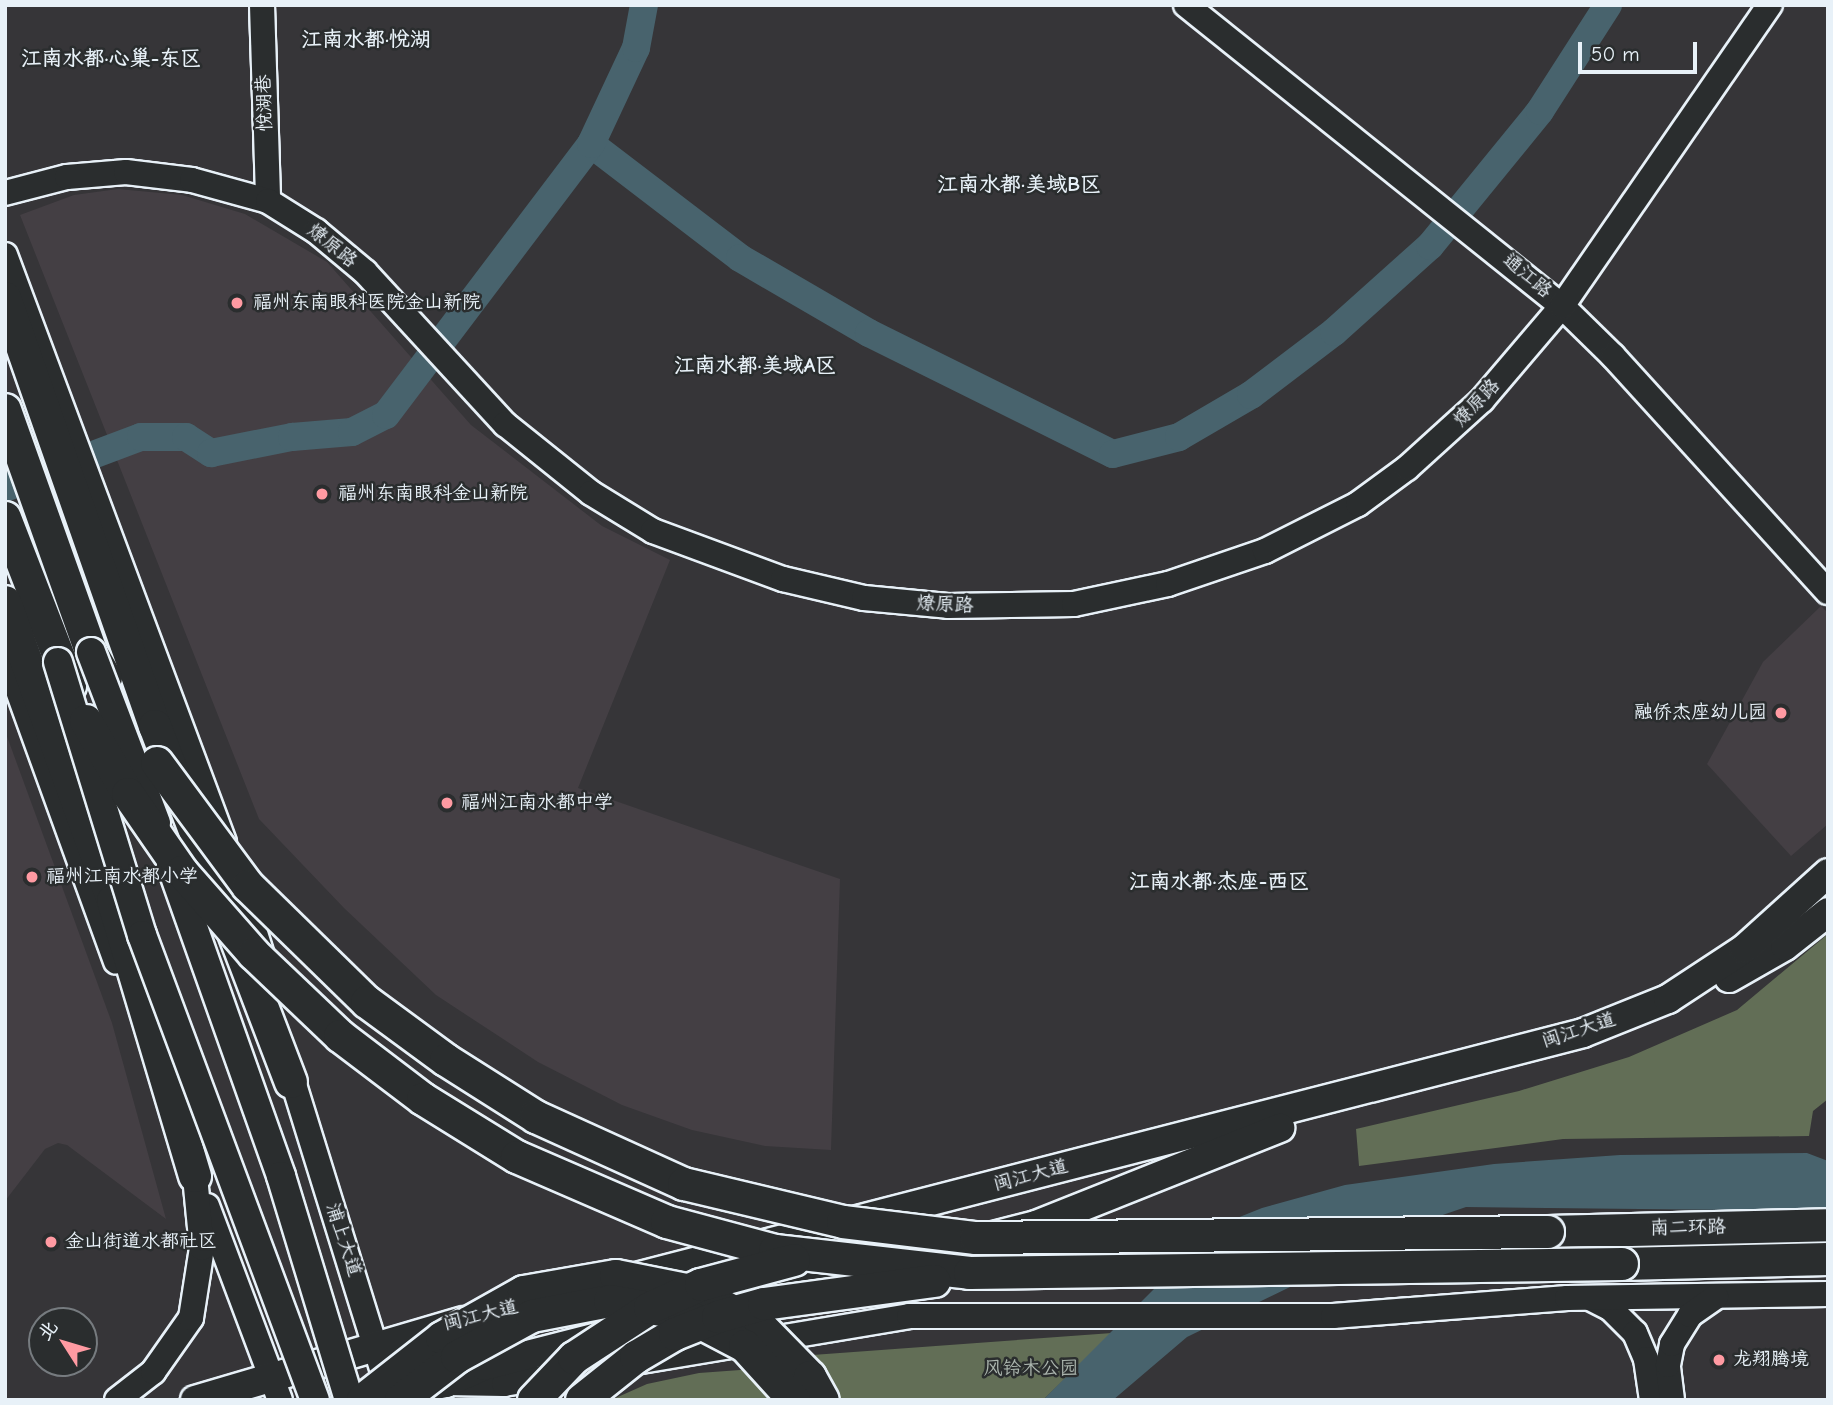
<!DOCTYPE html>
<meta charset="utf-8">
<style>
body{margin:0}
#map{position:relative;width:1833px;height:1405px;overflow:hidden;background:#363538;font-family:"Comic Neue","LXGW WenKai TC",sans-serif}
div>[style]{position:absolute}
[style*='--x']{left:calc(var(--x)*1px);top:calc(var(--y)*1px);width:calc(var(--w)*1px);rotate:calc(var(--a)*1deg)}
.built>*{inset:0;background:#443f44}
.green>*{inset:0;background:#626e56}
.water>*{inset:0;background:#48636d}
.river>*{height:28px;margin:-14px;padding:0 14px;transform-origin:14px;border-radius:14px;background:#48636d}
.roads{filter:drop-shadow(2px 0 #e8f1f8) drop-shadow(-2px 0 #e8f1f8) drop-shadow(0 2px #e8f1f8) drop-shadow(0 -2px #e8f1f8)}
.secondary>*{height:24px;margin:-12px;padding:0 12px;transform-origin:12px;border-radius:12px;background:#2a2d2e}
.primary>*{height:28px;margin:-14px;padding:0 14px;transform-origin:14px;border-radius:14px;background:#2a2d2e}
.highway>*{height:32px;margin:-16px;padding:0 16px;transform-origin:16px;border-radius:16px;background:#2a2d2e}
.bridges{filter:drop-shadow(2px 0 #e8f1f8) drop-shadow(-2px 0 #e8f1f8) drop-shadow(0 2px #e8f1f8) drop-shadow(0 -2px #e8f1f8)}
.primary-bridge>*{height:28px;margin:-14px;padding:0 14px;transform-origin:14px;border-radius:14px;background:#2a2d2e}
.highway-bridge>*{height:32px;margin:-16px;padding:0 16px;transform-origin:16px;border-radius:16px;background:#2a2d2e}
.dots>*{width:19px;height:19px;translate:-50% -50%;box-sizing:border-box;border:4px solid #2a2d2e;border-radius:50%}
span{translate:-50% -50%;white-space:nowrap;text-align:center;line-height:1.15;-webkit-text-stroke:5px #2a2d2e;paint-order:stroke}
.street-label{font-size:19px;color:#e8f1f8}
.poi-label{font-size:19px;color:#e8f1f8}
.left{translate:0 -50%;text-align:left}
.right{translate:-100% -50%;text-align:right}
.park-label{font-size:19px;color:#acb6af}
.neighbourhood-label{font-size:21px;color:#e8f1f8;font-weight:700}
.frame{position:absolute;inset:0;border:7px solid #e8f1f8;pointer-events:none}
.north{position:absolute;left:28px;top:1307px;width:70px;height:70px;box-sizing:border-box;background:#2a2d2e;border:2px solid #767b7f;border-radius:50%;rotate:307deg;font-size:19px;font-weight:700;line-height:28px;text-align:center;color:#e8f1f8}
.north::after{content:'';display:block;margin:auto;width:24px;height:32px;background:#ff9aa2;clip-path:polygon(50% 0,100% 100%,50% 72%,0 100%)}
.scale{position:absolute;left:1578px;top:42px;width:119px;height:32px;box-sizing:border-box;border:4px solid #e8f1f8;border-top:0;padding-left:9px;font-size:21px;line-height:24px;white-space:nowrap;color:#e8f1f8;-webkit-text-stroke:5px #2a2d2e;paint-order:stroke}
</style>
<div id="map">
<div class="built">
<div style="clip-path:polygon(118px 189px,182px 195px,245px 214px,327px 262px,471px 425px,602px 526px,670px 560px,578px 788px,840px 879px,831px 1150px,765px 1146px,692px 1130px,622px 1105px,538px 1062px,436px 995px,344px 908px,259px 819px,20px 215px,74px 195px)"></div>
<div style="clip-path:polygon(1821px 606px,1828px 613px,1828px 824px,1791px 856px,1707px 764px,1763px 662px)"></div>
<div style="clip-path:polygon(5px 731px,112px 1023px,166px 1219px,67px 1145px,58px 1143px,45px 1149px,5px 1201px)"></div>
</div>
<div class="green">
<div style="clip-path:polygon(1828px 934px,1828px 1099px,1813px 1111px,1809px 1136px,1563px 1139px,1359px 1166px,1356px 1129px,1519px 1091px,1629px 1057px,1737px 1010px)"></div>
<div style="clip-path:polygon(1112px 1333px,1043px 1400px,611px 1400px,647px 1384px,699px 1373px,782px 1367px,785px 1357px)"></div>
</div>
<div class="water">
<div style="clip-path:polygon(1807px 1153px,1828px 1161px,1828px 1211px,1466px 1207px,1428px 1220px,1187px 1337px,1113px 1400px,1043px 1400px,1217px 1226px,1262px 1208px,1345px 1185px,1494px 1164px,1620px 1155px)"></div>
</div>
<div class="river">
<div style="--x:591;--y:144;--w:188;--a:37.4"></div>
<div style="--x:740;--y:258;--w:149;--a:30.2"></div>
<div style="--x:869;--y:333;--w:272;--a:26.4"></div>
<div style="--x:1113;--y:454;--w:68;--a:-14.4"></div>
<div style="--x:1179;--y:437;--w:83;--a:-30.3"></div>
<div style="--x:1251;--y:395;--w:104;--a:-37.2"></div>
<div style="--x:1334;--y:332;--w:129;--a:-41.9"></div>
<div style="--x:1430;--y:246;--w:174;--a:-50.8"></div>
<div style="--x:1540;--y:111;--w:126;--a:-57.3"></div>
<div style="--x:5;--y:488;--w:145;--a:-20.6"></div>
<div style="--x:141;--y:437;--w:45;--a:0"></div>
<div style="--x:186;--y:437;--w:30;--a:33"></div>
<div style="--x:211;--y:453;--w:83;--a:-11.2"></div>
<div style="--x:292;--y:437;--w:60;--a:-4.8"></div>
<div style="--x:352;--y:432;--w:38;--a:-27"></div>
<div style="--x:386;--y:415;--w:340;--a:-52.9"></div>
<div style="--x:591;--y:144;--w:106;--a:-64.9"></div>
<div style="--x:636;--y:48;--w:44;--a:-79.5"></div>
</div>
<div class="roads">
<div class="secondary">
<div style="--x:262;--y:5;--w:196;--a:88.2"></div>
<div style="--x:1186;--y:5;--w:482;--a:38.7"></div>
<div style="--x:1562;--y:306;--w:71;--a:44.4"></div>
<div style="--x:1613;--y:356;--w:319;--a:47.7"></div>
<div style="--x:5;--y:193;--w:64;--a:-14.5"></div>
<div style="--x:67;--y:177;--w:59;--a:-4.8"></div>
<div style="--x:126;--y:172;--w:66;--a:6.9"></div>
<div style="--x:192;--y:180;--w:79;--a:15.4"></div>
<div style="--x:268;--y:201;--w:57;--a:32"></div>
<div style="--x:316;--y:231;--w:64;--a:39.9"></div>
<div style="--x:365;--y:272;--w:207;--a:47.4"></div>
<div style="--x:505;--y:424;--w:110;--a:38.7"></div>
<div style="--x:591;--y:493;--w:73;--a:31.5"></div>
<div style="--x:653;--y:531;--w:139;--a:20.3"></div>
<div style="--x:783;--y:579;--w:83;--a:13.2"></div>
<div style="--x:864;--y:598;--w:84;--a:5.4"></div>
<div style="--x:948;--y:606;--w:126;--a:-0.9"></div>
<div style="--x:1074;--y:604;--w:96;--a:-12"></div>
<div style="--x:1168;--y:584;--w:102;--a:-18.8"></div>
<div style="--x:1265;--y:551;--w:104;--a:-26.8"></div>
<div style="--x:1358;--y:504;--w:61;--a:-36.3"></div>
<div style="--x:1407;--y:468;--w:101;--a:-42.2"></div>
<div style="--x:1482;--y:400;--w:123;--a:-49.6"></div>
<div style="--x:1562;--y:306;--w:366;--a:-55.4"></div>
<div style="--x:5;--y:255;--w:627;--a:69.54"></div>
<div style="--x:5;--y:655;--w:326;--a:70.1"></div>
<div style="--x:238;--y:879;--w:93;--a:72.5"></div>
<div style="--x:288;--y:1065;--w:348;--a:72.8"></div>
<div style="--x:207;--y:1206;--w:207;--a:69.4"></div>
<div style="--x:1590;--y:1298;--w:22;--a:27"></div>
<div style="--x:1610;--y:1308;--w:35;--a:45"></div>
<div style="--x:1635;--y:1333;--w:28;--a:67"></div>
<div style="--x:1646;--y:1359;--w:41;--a:81.7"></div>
<div style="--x:447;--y:1383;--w:57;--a:1"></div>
<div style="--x:504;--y:1384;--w:411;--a:-9.5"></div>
<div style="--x:909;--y:1316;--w:424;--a:0"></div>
<div style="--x:1333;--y:1316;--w:235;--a:-4.4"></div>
<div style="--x:1567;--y:1298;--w:261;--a:-0.9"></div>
<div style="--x:117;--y:1400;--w:46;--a:-37.9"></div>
<div style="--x:153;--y:1372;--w:66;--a:-54.9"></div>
<div style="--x:191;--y:1318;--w:71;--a:-81.1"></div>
<div style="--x:202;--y:1248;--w:72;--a:-95.6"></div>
<div style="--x:195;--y:1176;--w:18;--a:-109"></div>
<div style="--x:1672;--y:1400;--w:35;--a:-97"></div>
<div style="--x:1668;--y:1365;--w:21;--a:-79"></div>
<div style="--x:1672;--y:1344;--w:34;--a:-58"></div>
<div style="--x:1690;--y:1315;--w:32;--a:-35"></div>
</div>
<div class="primary">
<div style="--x:1729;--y:978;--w:64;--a:-29.7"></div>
<div style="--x:1785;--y:946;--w:55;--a:-38.3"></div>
<div style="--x:628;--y:1279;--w:986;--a:-14.44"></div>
<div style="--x:1583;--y:1033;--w:92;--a:-21.8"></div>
<div style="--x:1668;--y:999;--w:91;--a:-33.3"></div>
<div style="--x:1744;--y:949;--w:113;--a:-42.1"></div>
<div style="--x:781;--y:1290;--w:263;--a:-14.3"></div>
<div style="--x:1036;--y:1225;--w:263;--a:-21.7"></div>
<div style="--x:417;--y:1389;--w:30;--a:-12"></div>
<div style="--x:446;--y:1383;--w:42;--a:-24.1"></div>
<div style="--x:484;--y:1366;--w:122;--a:-14.3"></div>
<div style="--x:195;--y:1400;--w:279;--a:-16.4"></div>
</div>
<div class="highway">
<div style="--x:5;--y:298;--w:454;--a:70.7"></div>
<div style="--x:155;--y:726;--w:381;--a:69.1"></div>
<div style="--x:5;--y:410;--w:257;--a:70.4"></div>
<div style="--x:91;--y:652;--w:30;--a:60"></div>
<div style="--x:5;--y:518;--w:180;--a:68.8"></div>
<div style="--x:5;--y:602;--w:318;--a:70.1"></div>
<div style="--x:113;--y:901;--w:287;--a:73.4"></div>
<div style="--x:1548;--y:1232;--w:280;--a:-1.4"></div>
<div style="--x:1622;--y:1264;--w:206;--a:-1.4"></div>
</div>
</div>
<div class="bridges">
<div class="primary-bridge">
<div style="--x:91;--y:652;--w:183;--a:69.2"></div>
<div style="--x:58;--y:662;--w:286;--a:72.9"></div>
<div style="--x:142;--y:935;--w:496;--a:69.6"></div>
<div style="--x:171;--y:865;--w:330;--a:70.5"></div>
<div style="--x:281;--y:1176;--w:234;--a:73.1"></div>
</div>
<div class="highway-bridge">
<div style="--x:86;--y:721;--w:84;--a:60.1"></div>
<div style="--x:128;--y:794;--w:95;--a:55.3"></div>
<div style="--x:182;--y:872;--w:109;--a:48.7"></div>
<div style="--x:254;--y:954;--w:119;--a:43.6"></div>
<div style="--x:340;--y:1036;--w:104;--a:37.2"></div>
<div style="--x:423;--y:1099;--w:110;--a:31.7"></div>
<div style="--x:517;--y:1157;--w:163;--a:23.4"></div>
<div style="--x:667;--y:1222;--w:112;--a:15"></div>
<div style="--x:775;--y:1251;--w:196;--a:6.4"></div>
<div style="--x:970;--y:1273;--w:652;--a:-0.79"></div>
<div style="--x:157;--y:763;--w:153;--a:53.5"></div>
<div style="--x:248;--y:886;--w:166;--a:44.3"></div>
<div style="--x:367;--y:1002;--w:98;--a:36.3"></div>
<div style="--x:446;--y:1060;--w:107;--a:32.3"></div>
<div style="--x:536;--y:1117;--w:162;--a:24.4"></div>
<div style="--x:684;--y:1184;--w:163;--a:13.4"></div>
<div style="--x:843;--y:1222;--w:134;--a:6.9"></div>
<div style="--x:976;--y:1238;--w:572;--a:-0.6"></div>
<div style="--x:363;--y:1400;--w:100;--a:-38.1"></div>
<div style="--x:442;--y:1338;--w:94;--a:-29.3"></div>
<div style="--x:524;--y:1292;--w:93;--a:-9.9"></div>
<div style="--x:616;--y:1276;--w:83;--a:11.2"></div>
<div style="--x:697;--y:1292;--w:73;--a:28.7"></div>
<div style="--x:761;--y:1327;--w:70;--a:45.6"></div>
<div style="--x:810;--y:1377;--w:26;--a:61"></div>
<div style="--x:401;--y:1400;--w:71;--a:-37.5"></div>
<div style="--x:457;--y:1357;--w:85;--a:-28.7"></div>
<div style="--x:532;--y:1316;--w:79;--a:-10.9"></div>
<div style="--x:610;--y:1301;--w:75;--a:10"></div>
<div style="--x:684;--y:1314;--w:69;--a:27.7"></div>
<div style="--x:745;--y:1346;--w:73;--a:47.8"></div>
<div style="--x:534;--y:1400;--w:58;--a:-46.4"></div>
<div style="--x:574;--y:1358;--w:91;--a:-33.3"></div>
<div style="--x:650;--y:1308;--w:56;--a:-24.3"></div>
<div style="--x:701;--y:1285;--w:96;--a:-15"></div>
<div style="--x:582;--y:1400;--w:69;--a:-38.5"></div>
<div style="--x:636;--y:1357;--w:45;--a:-30.5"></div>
<div style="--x:675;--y:1334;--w:46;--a:-21.6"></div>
<div style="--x:718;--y:1317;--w:48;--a:-15.8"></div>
<div style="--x:764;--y:1304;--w:172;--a:-7.7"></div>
</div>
</div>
<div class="dots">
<div style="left:237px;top:303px;background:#ff9aa2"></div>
<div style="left:322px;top:494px;background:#ff9aa2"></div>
<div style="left:1781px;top:713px;background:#ff9aa2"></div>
<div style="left:447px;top:803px;background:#ff9aa2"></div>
<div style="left:32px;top:877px;background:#ff9aa2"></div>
<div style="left:51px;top:1242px;background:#ff9aa2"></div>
<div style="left:1719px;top:1360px;background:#ff9aa2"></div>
</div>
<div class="street-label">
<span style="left:265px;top:103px;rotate:-92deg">悦湖巷</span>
<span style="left:332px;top:246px;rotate:39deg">燎原路</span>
<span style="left:1527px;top:276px;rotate:40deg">通江路</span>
<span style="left:1477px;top:403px;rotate:-46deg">燎原路</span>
<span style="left:945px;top:605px;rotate:3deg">燎原路</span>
<span style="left:1579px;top:1031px;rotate:-18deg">闽江大道</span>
<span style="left:1031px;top:1176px;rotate:-15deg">闽江大道</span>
<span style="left:1688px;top:1228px;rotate:-1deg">南二环路</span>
<span style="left:343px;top:1240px;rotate:72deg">浦上大道</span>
<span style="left:481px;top:1316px;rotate:-14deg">闽江大道</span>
</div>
<div class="poi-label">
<span class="left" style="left:253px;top:303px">福州东南眼科医院金山新院</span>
<span class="left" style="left:338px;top:494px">福州东南眼科金山新院</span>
<span class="right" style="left:1767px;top:713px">融侨杰座幼儿园</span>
<span class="left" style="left:461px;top:803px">福州江南水都中学</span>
<span class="left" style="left:46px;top:877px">福州江南水都小学</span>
<span class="left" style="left:65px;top:1242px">金山街道水都社区</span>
<span class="left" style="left:1733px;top:1360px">龙翔腾境</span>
</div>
<div class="park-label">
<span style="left:1031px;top:1369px">风铃木公园</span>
</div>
<div class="neighbourhood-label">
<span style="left:366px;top:39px">江南水都·悦湖</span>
<span style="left:111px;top:58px">江南水都·心巢-东区</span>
<span style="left:1019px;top:184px">江南水都·美域B区</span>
<span style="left:755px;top:365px">江南水都·美域A区</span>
<span style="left:1219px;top:881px">江南水都·杰座-西区</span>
</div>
<div class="frame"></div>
<div class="north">北</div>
<div class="scale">50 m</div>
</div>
